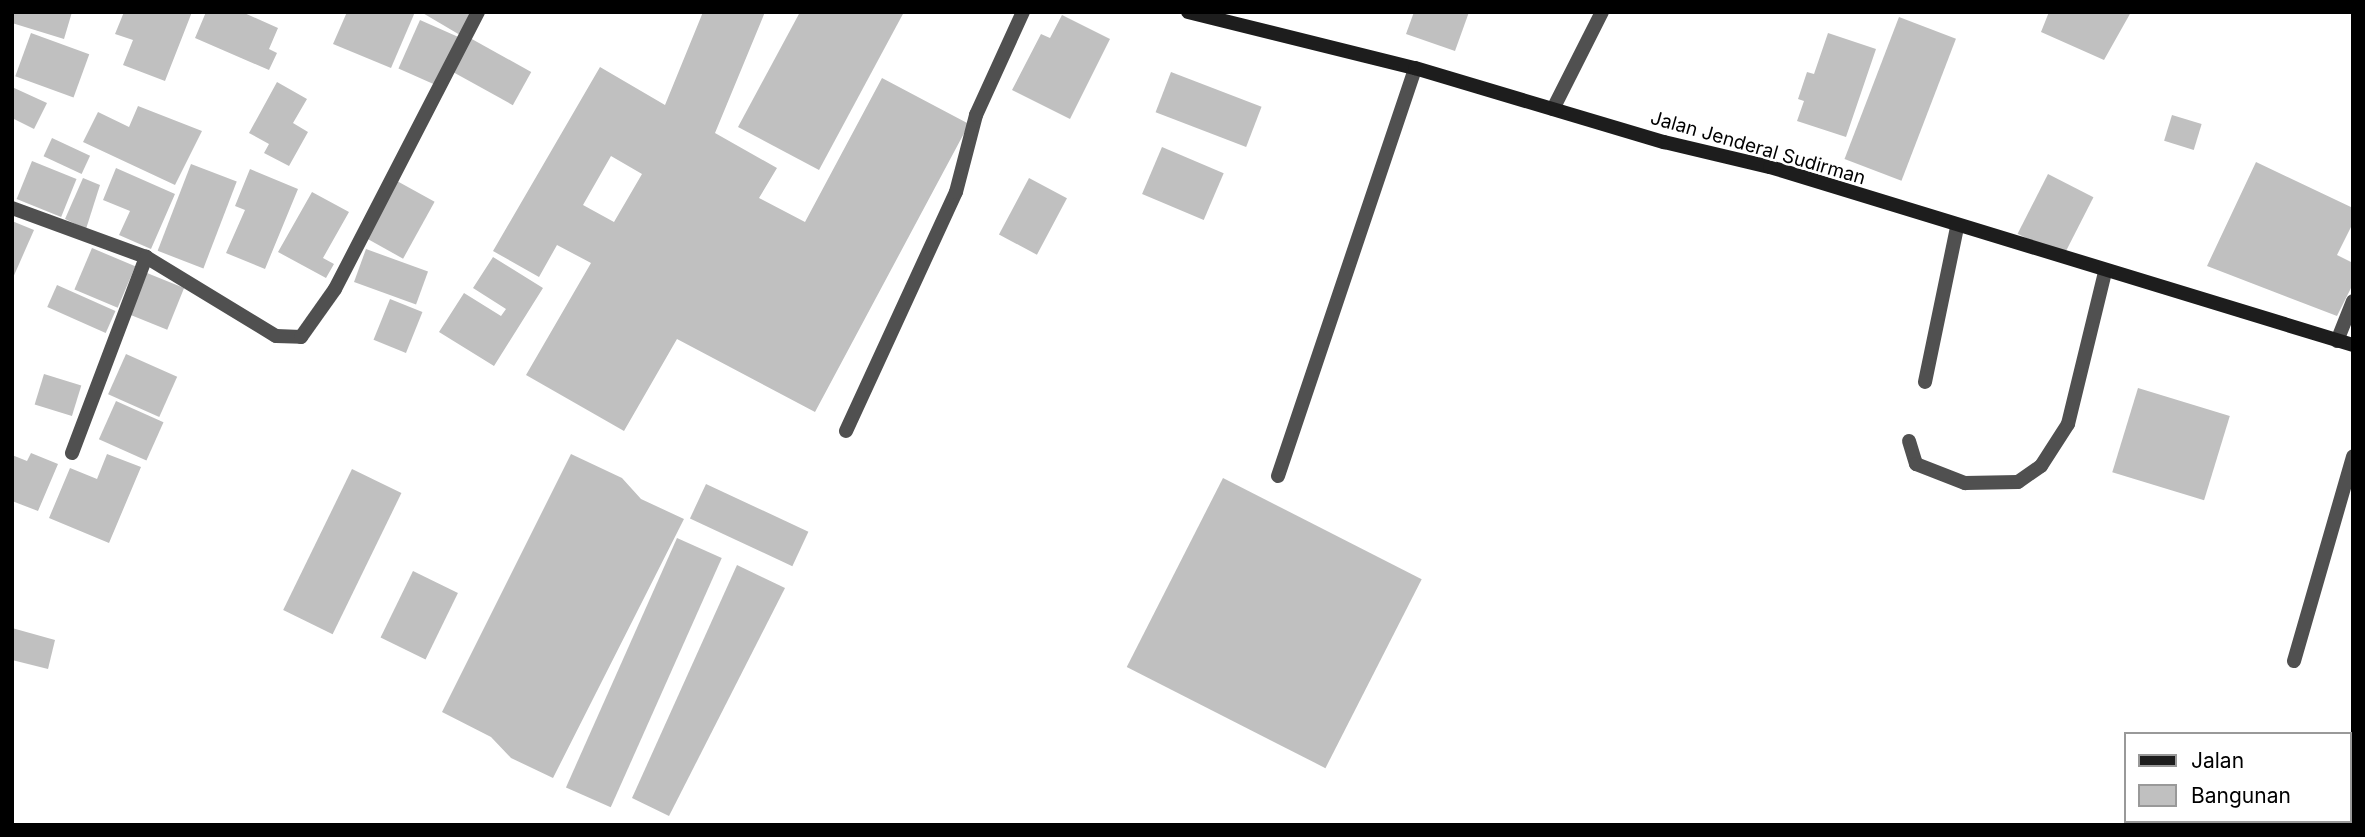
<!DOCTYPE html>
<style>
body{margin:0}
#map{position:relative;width:2365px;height:837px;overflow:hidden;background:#fff;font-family:Inter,sans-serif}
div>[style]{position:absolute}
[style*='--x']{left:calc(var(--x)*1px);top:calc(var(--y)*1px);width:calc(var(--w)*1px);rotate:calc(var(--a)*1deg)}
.building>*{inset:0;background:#c0c0c0;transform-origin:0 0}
.lane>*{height:14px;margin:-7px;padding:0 7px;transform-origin:7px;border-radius:7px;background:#505050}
.street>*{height:14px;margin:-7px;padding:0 7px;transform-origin:7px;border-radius:7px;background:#505050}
.secondary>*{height:14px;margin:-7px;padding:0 7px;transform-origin:7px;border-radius:7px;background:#1d1d1d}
span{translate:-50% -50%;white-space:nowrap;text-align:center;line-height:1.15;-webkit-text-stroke:5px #fff;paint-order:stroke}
.street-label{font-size:19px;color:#000}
.frame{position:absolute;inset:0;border:14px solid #000;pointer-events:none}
.legend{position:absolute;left:2124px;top:732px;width:228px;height:91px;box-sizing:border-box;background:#fff;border:2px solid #999;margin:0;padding:9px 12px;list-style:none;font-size:21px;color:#000}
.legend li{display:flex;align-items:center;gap:14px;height:35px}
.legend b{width:35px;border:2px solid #999}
</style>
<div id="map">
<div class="building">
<div style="clip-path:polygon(12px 12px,72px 12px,64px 39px,12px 23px)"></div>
<div style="clip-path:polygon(124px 12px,192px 12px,165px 81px,123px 65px,133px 40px,115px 34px)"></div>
<div style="clip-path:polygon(206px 12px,242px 12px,278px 28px,269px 49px,277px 53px,269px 70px,195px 38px)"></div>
<div style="clip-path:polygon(347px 12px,415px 12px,391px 68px,333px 44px)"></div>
<div style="clip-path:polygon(421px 12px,471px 12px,460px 35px)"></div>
<div style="clip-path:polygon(evenodd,703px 12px,765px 12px,715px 133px,777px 168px,759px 198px,805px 222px,882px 78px,969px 124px,815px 412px,677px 339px,624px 431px,526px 375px,591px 263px,557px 245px,539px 277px,493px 251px,600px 67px,665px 105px,703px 12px,611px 156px,642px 174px,614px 222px,583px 205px,611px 156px)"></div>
<div style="clip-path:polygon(800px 12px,904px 12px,819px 170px,738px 127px)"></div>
<div style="clip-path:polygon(1414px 12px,1469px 12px,1455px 51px,1406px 34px)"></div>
<div style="clip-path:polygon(2049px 12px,2131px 12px,2104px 60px,2041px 32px)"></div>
<div style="clip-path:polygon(1062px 15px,1110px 39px,1070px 119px,1012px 90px,1041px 34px,1050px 38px)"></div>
<div style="left:1899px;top:17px;width:61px;height:152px;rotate:21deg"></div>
<div style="left:420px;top:20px;width:42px;height:53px;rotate:24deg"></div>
<div style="left:31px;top:33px;width:62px;height:46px;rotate:20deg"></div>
<div style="clip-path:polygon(1828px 33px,1876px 49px,1846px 137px,1797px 121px,1804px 101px,1798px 99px,1807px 72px,1814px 74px)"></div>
<div style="left:470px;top:38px;width:70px;height:38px;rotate:29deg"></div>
<div style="left:1171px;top:72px;width:97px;height:43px;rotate:21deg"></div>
<div style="clip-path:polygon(277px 82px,307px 99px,293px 123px,308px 132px,289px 166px,264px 153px,269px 144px,249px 133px)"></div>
<div style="clip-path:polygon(12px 87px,47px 103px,34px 129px,12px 118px)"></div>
<div style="clip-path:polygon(138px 106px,202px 131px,175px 185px,83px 142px,98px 112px,129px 127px)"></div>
<div style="left:2172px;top:115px;width:31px;height:27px;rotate:17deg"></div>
<div style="left:52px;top:138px;width:42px;height:20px;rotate:25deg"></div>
<div style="left:1162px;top:147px;width:67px;height:51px;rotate:23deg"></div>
<div style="left:32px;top:161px;width:48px;height:41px;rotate:22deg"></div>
<div style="clip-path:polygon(2256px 162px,2353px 208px,2353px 223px,2337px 255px,2353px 263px,2353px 284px,2337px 316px,2207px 266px)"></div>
<div style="left:191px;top:164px;width:49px;height:93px;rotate:21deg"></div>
<div style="clip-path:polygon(116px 168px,175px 194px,151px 249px,119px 235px,130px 211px,103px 200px)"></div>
<div style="clip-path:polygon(250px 169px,298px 189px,265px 269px,226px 253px,245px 210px,235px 206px)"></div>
<div style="left:2048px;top:174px;width:51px;height:67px;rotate:27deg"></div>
<div style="clip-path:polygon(83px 178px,100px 185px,86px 229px,65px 219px)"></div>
<div style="left:1029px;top:178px;width:43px;height:64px;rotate:28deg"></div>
<div style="left:397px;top:181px;width:43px;height:65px;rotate:29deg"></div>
<div style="clip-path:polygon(312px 192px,349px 212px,323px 258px,334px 264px,326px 278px,278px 252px)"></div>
<div style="clip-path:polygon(12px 221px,34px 230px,12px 280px)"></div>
<div style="left:92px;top:248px;width:47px;height:45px;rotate:23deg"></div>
<div style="left:366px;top:249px;width:66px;height:35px;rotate:20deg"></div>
<div style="clip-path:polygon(493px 257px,543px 288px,494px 366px,439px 332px,464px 293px,501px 316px,506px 309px,473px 288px)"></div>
<div style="left:147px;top:273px;width:40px;height:45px;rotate:22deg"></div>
<div style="left:57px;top:285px;width:64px;height:24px;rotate:24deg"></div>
<div style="left:390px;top:299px;width:35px;height:44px;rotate:22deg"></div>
<div style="left:126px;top:354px;width:56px;height:44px;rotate:24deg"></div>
<div style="left:44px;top:374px;width:39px;height:32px;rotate:17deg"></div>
<div style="left:2138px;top:388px;width:96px;height:88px;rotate:17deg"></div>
<div style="left:116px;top:401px;width:52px;height:42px;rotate:24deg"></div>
<div style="clip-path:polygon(31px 453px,58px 464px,38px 511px,12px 501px,12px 455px,27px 461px)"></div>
<div style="clip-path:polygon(107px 454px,141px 467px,109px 543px,49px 518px,70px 468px,97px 479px)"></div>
<div style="clip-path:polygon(571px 454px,622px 478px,641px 499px,684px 519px,553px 778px,511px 758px,491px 737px,442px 712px)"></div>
<div style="left:352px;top:469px;width:55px;height:157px;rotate:26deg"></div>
<div style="left:1223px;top:478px;width:223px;height:212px;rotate:27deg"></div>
<div style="left:706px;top:484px;width:113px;height:38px;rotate:25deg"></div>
<div style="left:677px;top:538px;width:49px;height:273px;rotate:24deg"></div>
<div style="clip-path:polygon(737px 565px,785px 588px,669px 816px,632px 798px)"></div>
<div style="left:413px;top:571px;width:50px;height:74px;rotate:26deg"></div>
<div style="clip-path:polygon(12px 628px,55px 640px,48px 669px,12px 660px)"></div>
</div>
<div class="lane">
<div style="--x:2337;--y:341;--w:43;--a:-68.2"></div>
<div style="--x:1925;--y:382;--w:158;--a:-78.3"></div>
<div style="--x:846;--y:431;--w:263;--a:-65.3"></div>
<div style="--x:956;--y:192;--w:80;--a:-75.4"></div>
<div style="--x:976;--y:115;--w:113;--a:-65.5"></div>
<div style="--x:1909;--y:441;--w:24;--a:73"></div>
<div style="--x:1916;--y:464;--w:53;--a:21.2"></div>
<div style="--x:1965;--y:483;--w:53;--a:-1.1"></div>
<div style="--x:2018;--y:482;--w:28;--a:-35"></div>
<div style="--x:2041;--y:466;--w:50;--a:-57.3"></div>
<div style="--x:2068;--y:424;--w:156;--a:-76.3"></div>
<div style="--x:1278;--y:476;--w:430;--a:-71.4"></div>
</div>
<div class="street">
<div style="--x:1553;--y:109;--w:109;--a:-63.2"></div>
<div style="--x:12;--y:208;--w:143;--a:20.1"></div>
<div style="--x:146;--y:257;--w:152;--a:31.3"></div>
<div style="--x:276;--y:336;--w:25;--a:2"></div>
<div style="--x:301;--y:337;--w:59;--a:-54.7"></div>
<div style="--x:335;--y:289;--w:312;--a:-62.7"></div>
<div style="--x:72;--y:453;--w:210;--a:-69.3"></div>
<div style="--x:2294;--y:661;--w:213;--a:-73.9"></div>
</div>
<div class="secondary">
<div style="--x:1188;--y:12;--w:234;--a:13.9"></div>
<div style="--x:1415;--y:68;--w:260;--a:16.6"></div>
<div style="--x:1664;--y:142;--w:109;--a:13.3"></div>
<div style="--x:1770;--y:167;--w:610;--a:16.98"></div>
</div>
<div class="street-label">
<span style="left:1758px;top:148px;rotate:16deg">Jalan Jenderal Sudirman</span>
</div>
<div class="frame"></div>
<ul class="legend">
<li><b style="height:9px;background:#1d1d1d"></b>Jalan</li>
<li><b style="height:19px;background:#c0c0c0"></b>Bangunan</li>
</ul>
</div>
